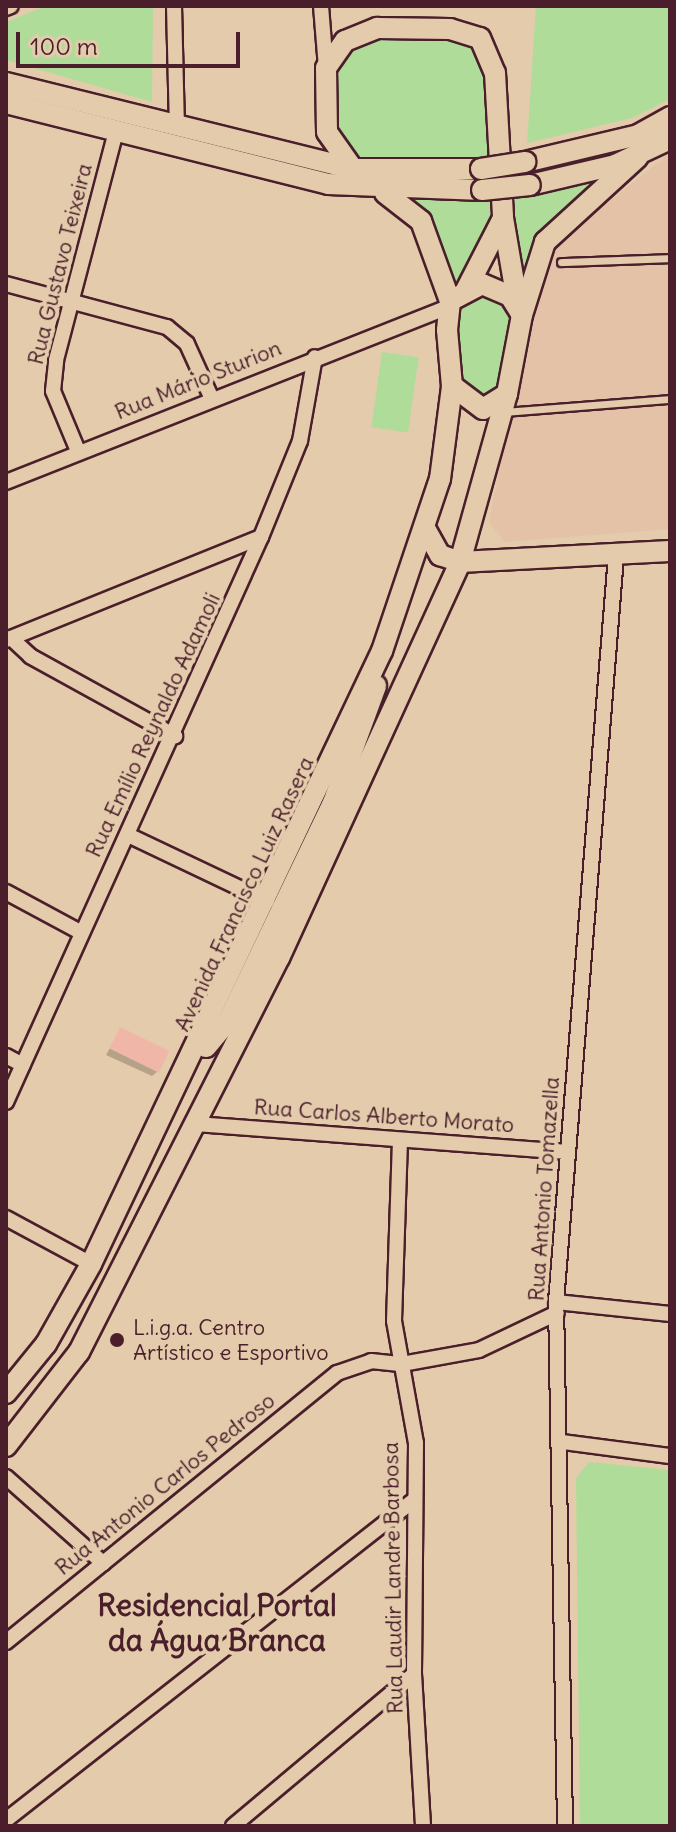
<!DOCTYPE html>
<meta charset="utf-8">
<style>
body{margin:0}
#map{position:relative;width:676px;height:1832px;overflow:hidden;background:#e3cbac;font-family:Delius,sans-serif}
div>[style]{position:absolute}
[style*='--x']{left:calc(var(--x)*1px);top:calc(var(--y)*1px);width:calc(var(--w)*1px);rotate:calc(var(--a)*1deg)}
.built>*{inset:0;background:#e4c2a8}
.green>*{inset:0;background:#b0dc9a;transform-origin:0 0}
.shadow>*{inset:0;background:#0003}
.building>*{inset:0;background:#f0b7a8;transform-origin:0 0}
.roads{filter:drop-shadow(2px 0 #4a1f2b) drop-shadow(-2px 0 #4a1f2b) drop-shadow(0 2px #4a1f2b) drop-shadow(0 -2px #4a1f2b)}
.lane>*{height:7px;margin:-3.5px;padding:0 3.5px;transform-origin:3.5px;border-radius:3.5px;background:#e3cbac}
.street>*{height:14px;margin:-7px;padding:0 7px;transform-origin:7px;border-radius:7px;background:#e3cbac}
.secondary>*{height:20px;margin:-10px;padding:0 10px;transform-origin:10px;border-radius:10px;background:#e3cbac}
.bridges{filter:drop-shadow(2px 0 #4a1f2b) drop-shadow(-2px 0 #4a1f2b) drop-shadow(0 2px #4a1f2b) drop-shadow(0 -2px #4a1f2b)}
.secondary-bridge>*{height:20px;margin:-10px;padding:0 10px;transform-origin:10px;border-radius:10px;background:#e3cbac}
.dots>*{width:22px;height:22px;translate:-50% -50%;box-sizing:border-box;border:4px solid #e3cbac;border-radius:50%}
span{translate:-50% -50%;white-space:nowrap;text-align:center;line-height:1.15;-webkit-text-stroke:8px #e3cbac;paint-order:stroke}
.street-label{font-size:22px;color:#4a1f2b}
.poi-label{font-size:22px;color:#4a1f2b}
.left{translate:0 -50%;text-align:left}
.district-label{font-size:30px;color:#4a1f2b;font-weight:700}
.frame{position:absolute;inset:0;border:8px solid #4a1f2b;pointer-events:none}
.scale{position:absolute;left:16px;top:32px;width:224px;height:36px;box-sizing:border-box;border:4px solid #4a1f2b;border-top:0;padding-left:10px;font-size:24px;line-height:28px;white-space:nowrap;color:#4a1f2b;-webkit-text-stroke:6px #e3cbac;paint-order:stroke}
</style>
<div id="map">
<div class="built">
<div style="clip-path:polygon(670px 153px,670px 529px,505px 542px,489px 522px,538px 271px,555px 245px)"></div>
</div>
<div class="green">
<div style="clip-path:polygon(46px 6px,153px 6px,152px 102px,6px 60px,6px 22px)"></div>
<div style="clip-path:polygon(536px 6px,670px 6px,670px 99px,632px 118px,527px 143px)"></div>
<div style="clip-path:polygon(369px 36px,458px 38px,472px 46px,486px 66px,493px 161px,357px 161px,336px 130px,335px 82px,341px 58px)"></div>
<div style="clip-path:polygon(603px 175px,536px 238px,521px 288px,509px 194px)"></div>
<div style="clip-path:polygon(495px 196px,495px 219px,453px 288px,428px 222px,408px 198px)"></div>
<div style="clip-path:polygon(483px 291px,513px 313px,501px 387px,480px 402px,460px 379px,457px 304px)"></div>
<div style="left:382px;top:352px;width:37px;height:76px;rotate:8deg"></div>
<div style="clip-path:polygon(589px 1462px,670px 1470px,670px 1826px,580px 1826px,576px 1478px)"></div>
</div>
<div class="shadow">
<div style="clip-path:polygon(120px 1030px,158px 1071px,152px 1076px,106px 1055px)"></div>
</div>
<div class="building">
<div style="left:120px;top:1027px;width:55px;height:24px;rotate:26deg"></div>
</div>
<div class="roads">
<div class="lane">
<div style="--x:561;--y:262;--w:109;--a:-2.1"></div>
<div style="--x:504;--y:412;--w:167;--a:-4.5"></div>
</div>
<div class="street">
<div style="--x:174;--y:6;--w:121;--a:88.6"></div>
<div style="--x:321;--y:6;--w:62;--a:85.4"></div>
<div style="--x:6;--y:8;--w:5;--a:-22"></div>
<div style="--x:6;--y:284;--w:167;--a:15"></div>
<div style="--x:167;--y:327;--w:26;--a:40"></div>
<div style="--x:187;--y:344;--w:58;--a:65.6"></div>
<div style="--x:78;--y:451;--w:65;--a:-112.6"></div>
<div style="--x:53;--y:391;--w:31;--a:-84"></div>
<div style="--x:56;--y:360;--w:237;--a:-75.3"></div>
<div style="--x:6;--y:482;--w:474;--a:-21.6"></div>
<div style="--x:11;--y:638;--w:26;--a:43"></div>
<div style="--x:30;--y:656;--w:166;--a:28.9"></div>
<div style="--x:6;--y:640;--w:275;--a:-22"></div>
<div style="--x:128;--y:835;--w:154;--a:25.4"></div>
<div style="--x:6;--y:892;--w:86;--a:28.3"></div>
<div style="--x:6;--y:1056;--w:19;--a:28"></div>
<div style="--x:6;--y:1102;--w:620;--a:-65.71"></div>
<div style="--x:261;--y:537;--w:104;--a:-67.9"></div>
<div style="--x:300;--y:441;--w:85;--a:-79.9"></div>
<div style="--x:196;--y:1124;--w:373;--a:4.3"></div>
<div style="--x:400;--y:1140;--w:181;--a:91.9"></div>
<div style="--x:394;--y:1321;--w:124;--a:79.8"></div>
<div style="--x:416;--y:1443;--w:231;--a:90.5"></div>
<div style="--x:414;--y:1674;--w:152;--a:86.6"></div>
<div style="--x:6;--y:1218;--w:97;--a:28.4"></div>
<div style="--x:556;--y:1302;--w:115;--a:6"></div>
<div style="--x:563;--y:1442;--w:108;--a:7.5"></div>
<div style="--x:6;--y:1477;--w:130;--a:41.6"></div>
<div style="--x:6;--y:1642;--w:427;--a:-39.1"></div>
<div style="--x:337;--y:1373;--w:36;--a:-19"></div>
<div style="--x:371;--y:1361;--w:31;--a:6"></div>
<div style="--x:402;--y:1364;--w:78;--a:-10.3"></div>
<div style="--x:479;--y:1350;--w:86;--a:-25.4"></div>
<div style="--x:6;--y:1820;--w:519;--a:-38.11"></div>
<div style="--x:233;--y:1826;--w:236;--a:-40"></div>
<div style="--x:565;--y:1826;--w:524;--a:-90.98"></div>
<div style="--x:556;--y:1302;--w:748;--a:-85.4"></div>
</div>
<div class="secondary">
<div style="--x:6;--y:83;--w:357;--a:13.9"></div>
<div style="--x:353;--y:169;--w:128;--a:0"></div>
<div style="--x:6;--y:103;--w:332;--a:14.1"></div>
<div style="--x:328;--y:184;--w:154;--a:2.2"></div>
<div style="--x:525;--y:162;--w:116;--a:-13.4"></div>
<div style="--x:638;--y:135;--w:37;--a:-29"></div>
<div style="--x:353;--y:169;--w:45;--a:-125.1"></div>
<div style="--x:327;--y:132;--w:64;--a:-90.9"></div>
<div style="--x:326;--y:68;--w:33;--a:-55"></div>
<div style="--x:345;--y:41;--w:35;--a:-22"></div>
<div style="--x:377;--y:28;--w:73;--a:0.8"></div>
<div style="--x:450;--y:29;--w:31;--a:17"></div>
<div style="--x:480;--y:38;--w:38;--a:67"></div>
<div style="--x:495;--y:73;--w:145;--a:86.8"></div>
<div style="--x:503;--y:218;--w:89;--a:80.3"></div>
<div style="--x:530;--y:185;--w:87;--a:-13.2"></div>
<div style="--x:615;--y:165;--w:61;--a:-25.3"></div>
<div style="--x:385;--y:193;--w:46;--a:37.9"></div>
<div style="--x:421;--y:221;--w:85;--a:70.1"></div>
<div style="--x:482;--y:284;--w:30;--a:23"></div>
<div style="--x:510;--y:296;--w:22;--a:58"></div>
<div style="--x:522;--y:315;--w:80;--a:100.8"></div>
<div style="--x:507;--y:394;--w:28;--a:148"></div>
<div style="--x:483;--y:409;--w:39;--a:-143"></div>
<div style="--x:452;--y:386;--w:56;--a:-95.1"></div>
<div style="--x:447;--y:330;--w:29;--a:-84"></div>
<div style="--x:450;--y:301;--w:36;--a:-28"></div>
<div style="--x:466;--y:290;--w:81;--a:-62.8"></div>
<div style="--x:522;--y:315;--w:77;--a:-72.5"></div>
<div style="--x:545;--y:242;--w:125;--a:-42.4"></div>
<div style="--x:426;--y:530;--w:29;--a:61"></div>
<div style="--x:440;--y:555;--w:21;--a:19"></div>
<div style="--x:460;--y:562;--w:210;--a:-3"></div>
<div style="--x:206;--y:1047;--w:34;--a:-50"></div>
<div style="--x:228;--y:1021;--w:242;--a:-64.3"></div>
<div style="--x:333;--y:803;--w:125;--a:-69.8"></div>
<div style="--x:6;--y:1393;--w:63;--a:-50.8"></div>
<div style="--x:46;--y:1344;--w:92;--a:-60.6"></div>
<div style="--x:91;--y:1264;--w:679;--a:-64.61"></div>
<div style="--x:382;--y:651;--w:182;--a:-71.4"></div>
<div style="--x:440;--y:479;--w:94;--a:-82.6"></div>
<div style="--x:6;--y:1446;--w:119;--a:-52.2"></div>
<div style="--x:79;--y:1352;--w:442;--a:-63.1"></div>
<div style="--x:279;--y:958;--w:435;--a:-65.4"></div>
<div style="--x:460;--y:562;--w:174;--a:-74.4"></div>
</div>
</div>
<div class="bridges">
<div class="secondary-bridge">
<div style="--x:481;--y:169;--w:45;--a:-9"></div>
<div style="--x:482;--y:190;--w:48;--a:-5.9"></div>
</div>
</div>
<div class="dots">
<div style="left:117px;top:1340px;background:#4a1f2b"></div>
</div>
<div class="street-label">
<span style="left:60px;top:264px;rotate:-76deg">Rua Gustavo Teixeira</span>
<span style="left:198px;top:380px;rotate:-22deg">Rua Mário Sturion</span>
<span style="left:153px;top:725px;rotate:-65deg">Rua Emílio Reynaldo Adamoli</span>
<span style="left:244px;top:894px;rotate:-65deg">Avenida Francisco Luiz Rasera</span>
<span style="left:384px;top:1116px;rotate:4deg">Rua Carlos Alberto Morato</span>
<span style="left:544px;top:1189px;rotate:-86deg">Rua Antonio Tomazella</span>
<span style="left:165px;top:1484px;rotate:-39deg">Rua Antonio Carlos Pedroso</span>
<span style="left:393px;top:1578px;rotate:-91deg">Rua Laudir Landre Barbosa</span>
</div>
<div class="poi-label">
<span class="left" style="left:133px;top:1340px">L.i.g.a. Centro<br>Artístico e Esportivo</span>
</div>
<div class="district-label">
<span style="left:217px;top:1622px">Residencial Portal<br>da Água Branca</span>
</div>
<div class="frame"></div>
<div class="scale">100 m</div>
</div>
